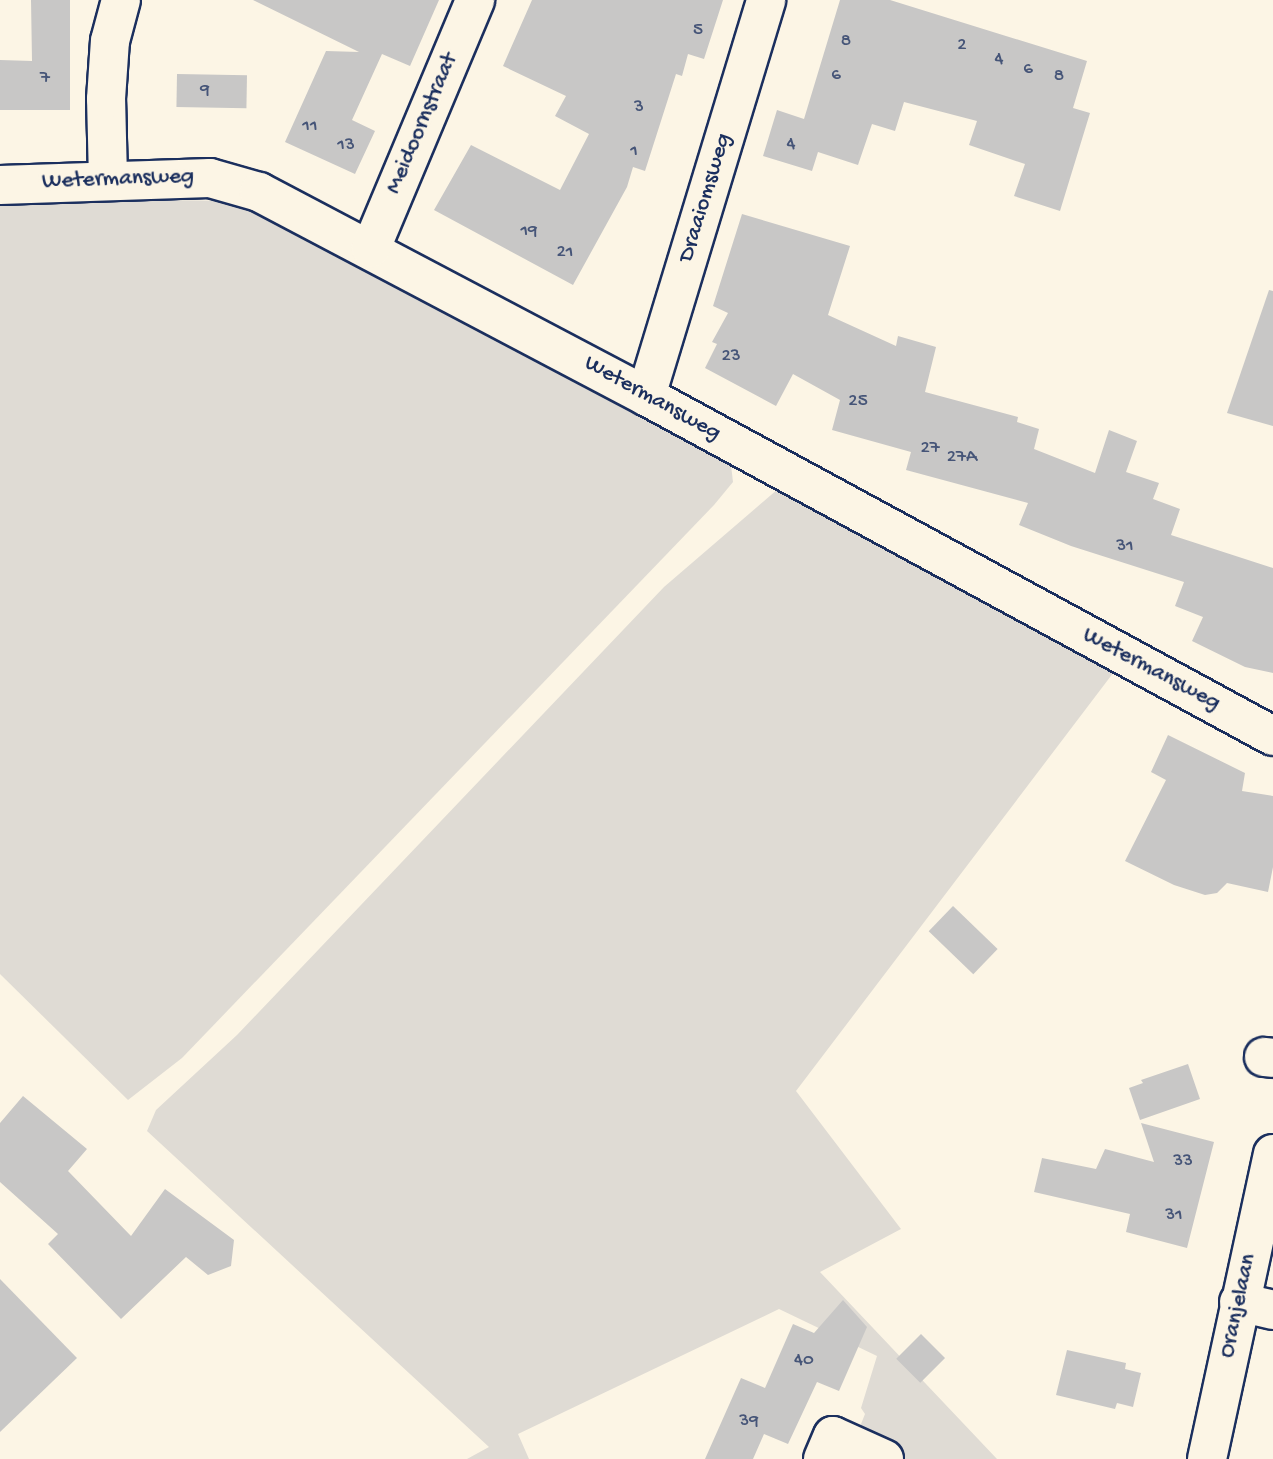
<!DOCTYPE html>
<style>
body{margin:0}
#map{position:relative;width:1273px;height:1459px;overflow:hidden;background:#fcf5e5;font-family:"Gochi Hand",sans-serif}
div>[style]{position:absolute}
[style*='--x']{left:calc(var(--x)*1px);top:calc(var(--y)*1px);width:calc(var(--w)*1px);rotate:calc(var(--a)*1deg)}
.green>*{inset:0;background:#dfdbd4}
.building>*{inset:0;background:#c8c7c6;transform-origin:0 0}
.roads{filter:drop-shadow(2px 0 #1b2f5e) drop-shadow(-2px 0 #1b2f5e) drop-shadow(0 2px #1b2f5e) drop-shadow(0 -2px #1b2f5e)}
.minor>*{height:38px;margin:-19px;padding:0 19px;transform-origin:19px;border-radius:19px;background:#fcf5e5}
span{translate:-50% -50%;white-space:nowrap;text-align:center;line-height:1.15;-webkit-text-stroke:6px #fcf5e5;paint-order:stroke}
.number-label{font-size:19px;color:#465578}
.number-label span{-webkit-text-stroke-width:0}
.street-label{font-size:23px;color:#1b2f5e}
</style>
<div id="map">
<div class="green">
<div style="clip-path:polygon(22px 198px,231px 201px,317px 234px,731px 465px,733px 482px,714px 505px,182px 1058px,128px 1100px,0 974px,0 200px)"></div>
<div style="clip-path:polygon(785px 483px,1123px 660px,796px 1091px,901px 1229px,820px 1272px,997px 1459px,847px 1459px,865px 1414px,861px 1408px,877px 1356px,779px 1309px,518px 1434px,529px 1459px,467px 1459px,489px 1447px,147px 1131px,156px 1110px,237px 1035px,664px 587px)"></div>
</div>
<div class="building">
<div style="clip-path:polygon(31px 0,70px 0,70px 110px,0 110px,0 60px,32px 61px)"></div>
<div style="clip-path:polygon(253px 0,439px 0,410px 66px,382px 54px,352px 120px,375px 131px,355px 174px,285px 142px,326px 51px,359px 52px)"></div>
<div style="clip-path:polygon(532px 0,723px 0,704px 59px,688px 54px,682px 76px,676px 74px,645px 171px,633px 167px,627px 187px,573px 285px,434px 210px,471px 145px,560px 190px,589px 134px,555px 116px,566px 96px,503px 66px)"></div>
<div style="clip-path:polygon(840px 0,890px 0,1087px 61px,1073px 108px,1090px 113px,1060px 211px,1014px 196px,1025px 164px,969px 145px,977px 121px,904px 102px,895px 131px,872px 124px,858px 165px,818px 152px,812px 171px,763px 156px,777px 110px,804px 119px)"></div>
<div style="left:177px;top:74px;width:70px;height:33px;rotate:1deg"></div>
<div style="clip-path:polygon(742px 214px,850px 246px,828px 315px,896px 346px,898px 336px,936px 347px,925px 392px,1018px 417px,1017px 422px,1039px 429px,1034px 449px,1095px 473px,1109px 430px,1137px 441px,1126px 472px,1159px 483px,1153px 499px,1180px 509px,1171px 535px,1273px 568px,1273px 673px,1245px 667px,1192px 641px,1203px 617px,1175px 606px,1184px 582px,1071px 546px,1019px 525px,1028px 503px,906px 470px,911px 452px,832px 430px,840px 400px,793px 374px,776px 406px,705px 368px,717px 344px,712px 342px,728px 313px,713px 306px)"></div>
<div style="clip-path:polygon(1269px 290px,1273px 291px,1273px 426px,1227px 413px)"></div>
<div style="clip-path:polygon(1168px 735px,1245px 773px,1242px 791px,1273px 796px,1273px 867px,1268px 892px,1227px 883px,1217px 893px,1205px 895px,1174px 885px,1125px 861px,1166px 780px,1151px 772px)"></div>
<div style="left:953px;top:906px;width:62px;height:35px;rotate:44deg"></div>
<div style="clip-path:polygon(1188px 1064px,1200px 1099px,1140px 1120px,1129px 1088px,1143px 1083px,1141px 1080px)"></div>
<div style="clip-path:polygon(23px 1096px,87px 1149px,68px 1171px,131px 1236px,165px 1189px,234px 1240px,231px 1266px,208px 1275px,186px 1257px,121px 1319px,48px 1244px,58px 1234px,0 1182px,0 1123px)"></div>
<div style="clip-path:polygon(1141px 1123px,1214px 1142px,1187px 1248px,1126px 1232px,1130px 1214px,1034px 1192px,1042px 1158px,1096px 1169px,1105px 1149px,1154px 1162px)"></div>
<div style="clip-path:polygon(0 1279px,77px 1358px,0 1432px)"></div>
<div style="clip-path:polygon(843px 1300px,867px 1327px,839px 1391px,817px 1382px,788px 1444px,764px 1434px,753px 1459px,705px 1459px,741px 1378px,765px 1388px,793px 1324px,814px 1333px)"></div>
<div style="left:921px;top:1334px;width:34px;height:35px;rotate:45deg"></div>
<div style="clip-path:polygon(1067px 1350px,1126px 1363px,1125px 1369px,1141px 1373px,1133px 1407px,1117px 1403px,1115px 1409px,1056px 1395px)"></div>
</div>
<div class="roads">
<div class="minor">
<div style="--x:108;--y:179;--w:80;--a:-91.4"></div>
<div style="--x:106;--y:99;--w:58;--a:-86.1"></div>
<div style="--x:110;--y:41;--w:42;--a:-75"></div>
<div style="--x:0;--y:185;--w:210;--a:-1.9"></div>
<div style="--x:210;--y:178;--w:51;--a:15.9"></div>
<div style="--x:259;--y:192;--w:437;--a:27.8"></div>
<div style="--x:646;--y:396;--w:713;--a:28.47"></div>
<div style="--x:371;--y:248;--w:269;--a:-67.2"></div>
<div style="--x:646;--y:396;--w:414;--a:-73.1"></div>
<div style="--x:1264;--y:1057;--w:9;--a:6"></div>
<div style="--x:1239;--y:1302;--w:35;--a:13"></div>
<div style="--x:823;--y:1459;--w:25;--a:-67"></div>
<div style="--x:833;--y:1436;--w:56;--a:24.3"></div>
<div style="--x:1207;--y:1459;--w:312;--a:-77.8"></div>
</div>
</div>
<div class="number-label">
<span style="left:698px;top:31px">5</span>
<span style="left:846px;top:42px">8</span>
<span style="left:962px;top:46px">2</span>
<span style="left:999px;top:60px">4</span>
<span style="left:1028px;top:70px">6</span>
<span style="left:836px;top:76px">6</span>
<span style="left:1059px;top:77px">8</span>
<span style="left:45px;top:79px">7</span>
<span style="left:205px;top:91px">9</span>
<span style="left:639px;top:108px">3</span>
<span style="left:310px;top:127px">11</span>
<span style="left:791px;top:145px">4</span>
<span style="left:346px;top:146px">13</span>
<span style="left:634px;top:152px">1</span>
<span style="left:529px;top:232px">19</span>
<span style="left:565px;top:253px">21</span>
<span style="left:731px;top:357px">23</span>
<span style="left:858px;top:402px">25</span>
<span style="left:930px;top:449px">27</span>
<span style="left:962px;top:458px">27A</span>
<span style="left:1125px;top:547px">31</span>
<span style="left:1183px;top:1162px">33</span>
<span style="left:1174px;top:1216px">31</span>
<span style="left:804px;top:1361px">40</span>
<span style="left:749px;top:1422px">39</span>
</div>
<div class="street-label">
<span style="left:423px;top:124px;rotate:-67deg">Meidoornstraat</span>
<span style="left:118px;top:180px;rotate:-2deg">Wetermansweg</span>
<span style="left:706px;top:198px;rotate:-73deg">Draaiomsweg</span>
<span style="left:652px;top:399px;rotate:29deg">Wetermansweg</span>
<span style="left:1151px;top:670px;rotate:28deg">Wetermansweg</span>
<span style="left:1239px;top:1306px;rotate:-78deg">Oranjelaan</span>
</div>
</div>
